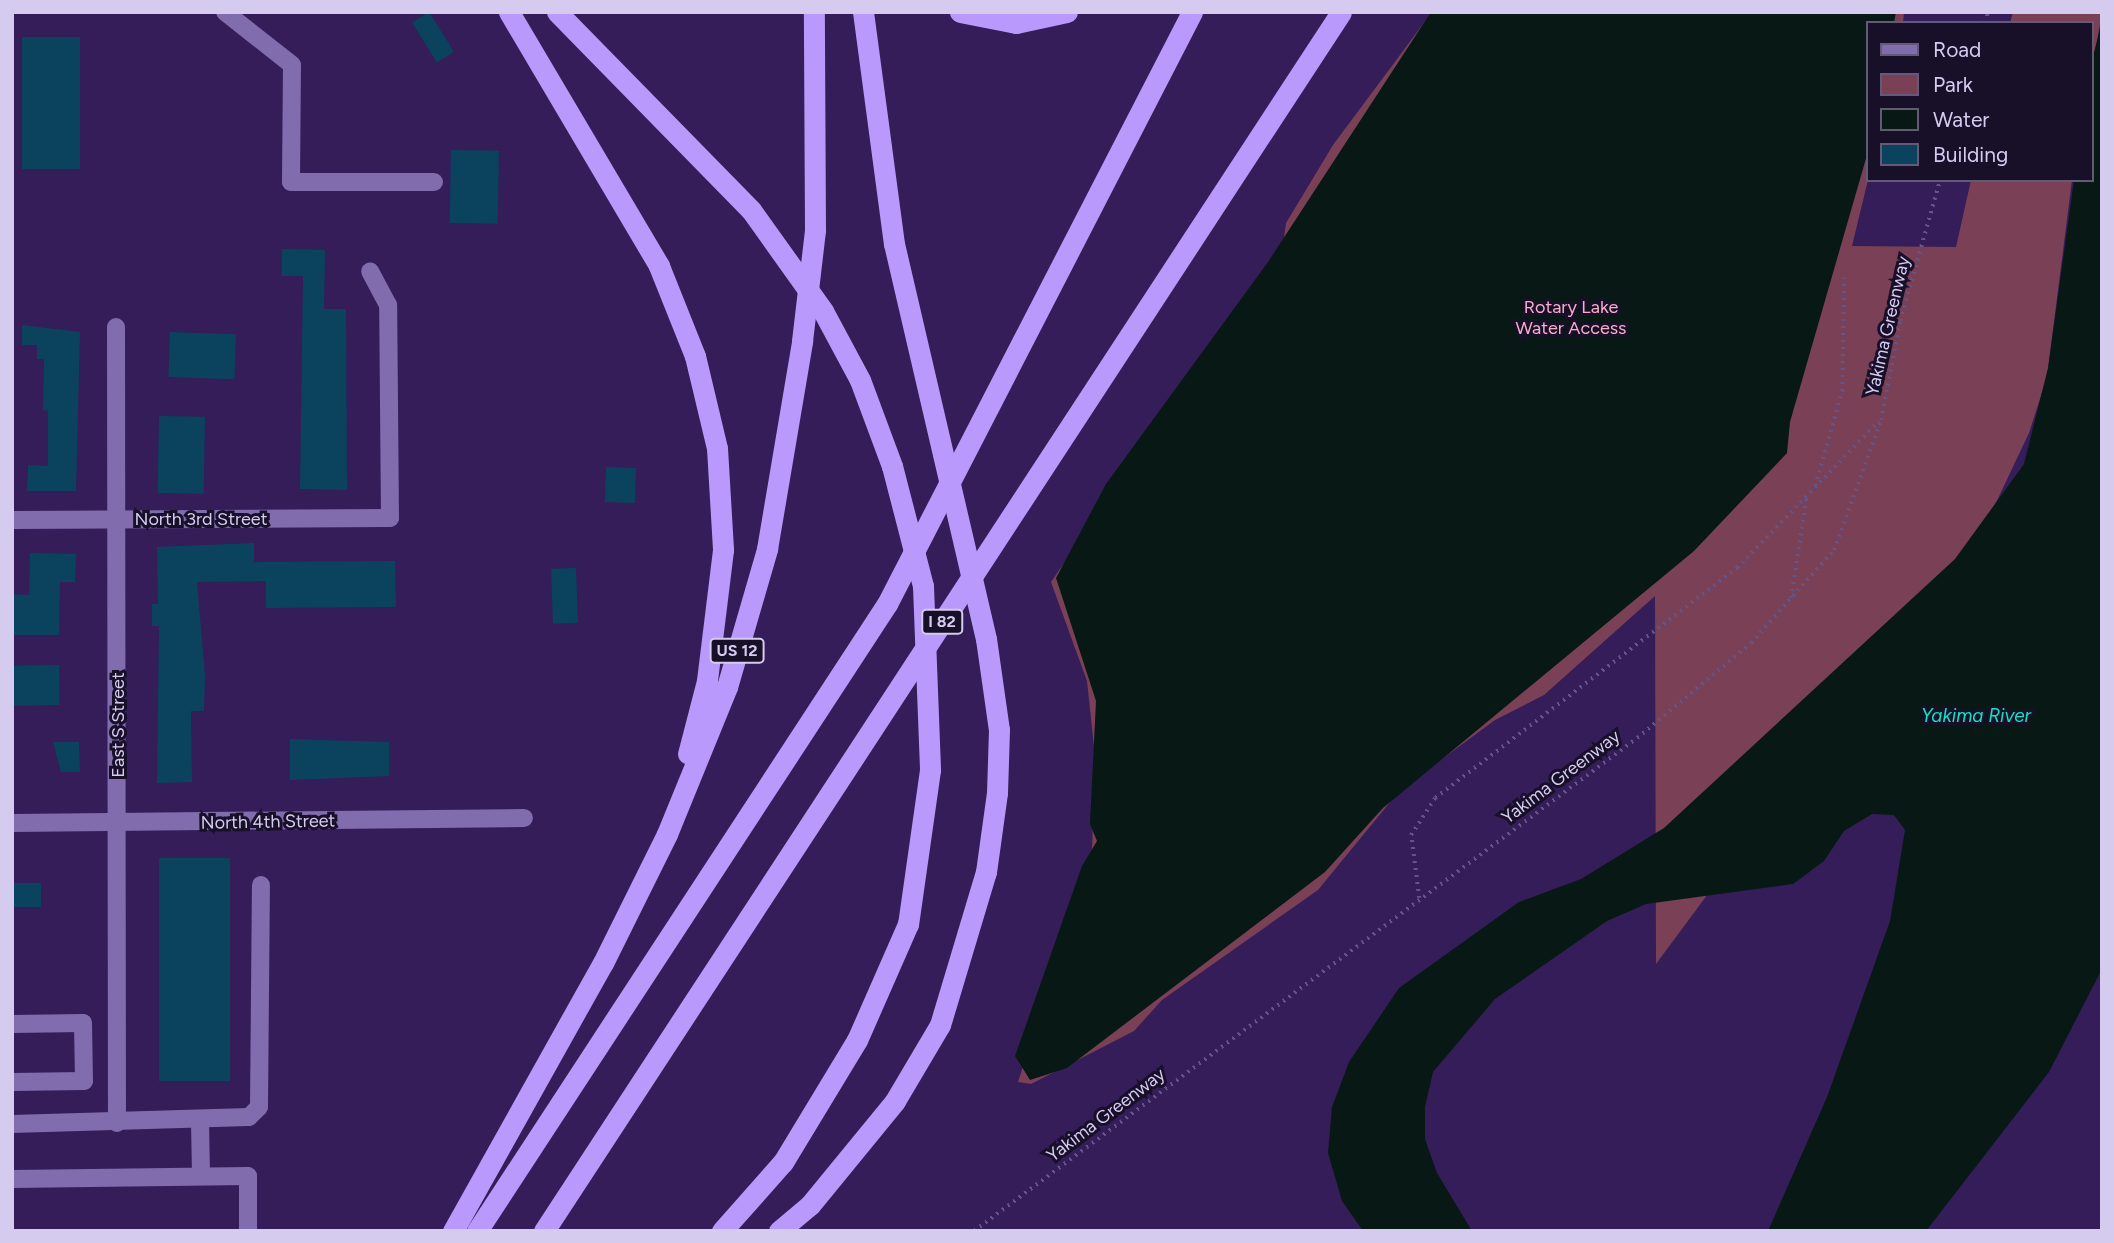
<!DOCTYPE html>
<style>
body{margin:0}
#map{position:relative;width:2114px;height:1243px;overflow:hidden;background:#341d58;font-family:Figtree,sans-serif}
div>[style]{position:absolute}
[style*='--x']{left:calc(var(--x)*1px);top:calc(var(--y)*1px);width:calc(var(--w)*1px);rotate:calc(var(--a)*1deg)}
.green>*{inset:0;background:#7a4056}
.water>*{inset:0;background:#081915}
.building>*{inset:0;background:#0b435f;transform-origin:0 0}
.path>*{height:3.5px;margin-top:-1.75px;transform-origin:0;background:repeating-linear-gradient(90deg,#675487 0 2px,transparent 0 7px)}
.minor>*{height:18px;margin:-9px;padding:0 9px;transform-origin:9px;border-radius:9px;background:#816cae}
.highway>*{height:21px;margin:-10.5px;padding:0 10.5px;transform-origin:10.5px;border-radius:10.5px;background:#b99afc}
span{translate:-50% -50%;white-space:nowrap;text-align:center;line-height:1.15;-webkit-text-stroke:6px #180f29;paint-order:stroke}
.shield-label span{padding:2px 5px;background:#180f29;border:2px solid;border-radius:5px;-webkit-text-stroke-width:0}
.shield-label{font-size:16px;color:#d5cbef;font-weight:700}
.park-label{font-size:18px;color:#f8aec7}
.street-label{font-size:18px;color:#d5cbef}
.water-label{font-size:19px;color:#0be6c6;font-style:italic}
.frame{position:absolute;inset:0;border:14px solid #d5cbef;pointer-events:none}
.legend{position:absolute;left:1866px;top:21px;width:228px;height:161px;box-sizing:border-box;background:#180f29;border:2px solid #645a78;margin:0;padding:9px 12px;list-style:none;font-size:21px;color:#d5cbef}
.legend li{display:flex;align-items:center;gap:14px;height:35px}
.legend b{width:35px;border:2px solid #645a78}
</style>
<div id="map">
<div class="green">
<div style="clip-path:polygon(1432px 12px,1904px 12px,1903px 23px,1867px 23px,1868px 180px,1852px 246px,1956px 247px,1971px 180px,2072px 180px,2047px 377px,2029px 433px,1992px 511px,1656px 964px,1655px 596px,1544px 695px,1495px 720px,1400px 790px,1318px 890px,1162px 1000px,1134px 1031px,1031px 1084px,1018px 1082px,1092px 850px,1095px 756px,1087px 681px,1051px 582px,1283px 245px,1286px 223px,1333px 145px)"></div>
<div style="clip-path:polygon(2013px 12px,2102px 12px,2091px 78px,2091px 23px,2010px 23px)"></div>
</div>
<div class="water">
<div style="clip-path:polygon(1431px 12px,1896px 12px,1894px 23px,1867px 23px,1867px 155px,1790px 422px,1787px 453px,1694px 551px,1383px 808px,1325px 872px,1067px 1068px,1030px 1080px,1015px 1056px,1082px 866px,1097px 841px,1090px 824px,1096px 701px,1056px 578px,1106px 484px,1268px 262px)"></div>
<div style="clip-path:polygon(2102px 20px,2102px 969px,2049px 1072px,1926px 1231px,1768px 1231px,1827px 1097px,1890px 921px,1905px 830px,1894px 815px,1872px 814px,1844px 831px,1824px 861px,1793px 884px,1646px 904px,1607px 921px,1495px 999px,1433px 1072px,1425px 1107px,1425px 1139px,1437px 1173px,1472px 1231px,1363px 1231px,1342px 1201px,1328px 1153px,1332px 1107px,1349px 1062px,1399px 988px,1519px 902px,1581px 879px,1664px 828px,1955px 559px,2024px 464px,2048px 368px,2074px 180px,2091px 180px,2091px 65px)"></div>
</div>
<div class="building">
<div style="left:429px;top:12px;width:47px;height:20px;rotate:58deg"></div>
<div style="left:22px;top:37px;width:58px;height:132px"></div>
<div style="left:451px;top:150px;width:48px;height:73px;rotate:1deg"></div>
<div style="clip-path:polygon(282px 249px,325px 250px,324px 309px,346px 309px,347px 490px,300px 489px,303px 276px,282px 276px)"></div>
<div style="clip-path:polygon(22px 325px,80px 332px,76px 491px,27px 491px,28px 465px,48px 466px,48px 411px,43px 410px,44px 359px,37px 359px,37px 345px,22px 345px)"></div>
<div style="left:170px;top:332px;width:66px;height:45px;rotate:2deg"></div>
<div style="left:159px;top:416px;width:46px;height:77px;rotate:1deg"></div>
<div style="left:606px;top:467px;width:30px;height:35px;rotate:2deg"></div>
<div style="clip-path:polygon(254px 543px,254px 562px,395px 561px,396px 607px,266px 608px,266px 581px,197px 582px,205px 676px,204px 711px,191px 711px,192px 782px,157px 783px,159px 626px,152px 626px,152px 604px,158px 604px,157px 547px)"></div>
<div style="clip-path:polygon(30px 553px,76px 554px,75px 582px,60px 582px,59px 635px,12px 635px,12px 594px,29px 595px)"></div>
<div style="left:576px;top:568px;width:55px;height:25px;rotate:88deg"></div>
<div style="left:59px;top:665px;width:40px;height:47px;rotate:89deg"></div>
<div style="clip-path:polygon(290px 739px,389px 742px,389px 776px,290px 780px)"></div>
<div style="clip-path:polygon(53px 742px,79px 742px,80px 772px,61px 772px)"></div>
<div style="left:159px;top:858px;width:71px;height:223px"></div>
<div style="left:12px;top:883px;width:29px;height:24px"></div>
</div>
<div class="path">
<div style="--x:1985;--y:23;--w:11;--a:-75"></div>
<div style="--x:1815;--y:486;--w:99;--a:-74.1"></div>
<div style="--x:1842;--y:391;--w:113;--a:-89"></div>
<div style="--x:1791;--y:598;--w:100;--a:-81.4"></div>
<div style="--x:1419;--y:898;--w:64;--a:-97.2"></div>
<div style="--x:1411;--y:835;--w:44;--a:-57"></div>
<div style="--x:1435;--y:798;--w:380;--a:-37.3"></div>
<div style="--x:1737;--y:568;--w:204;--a:-46"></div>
<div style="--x:974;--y:1231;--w:826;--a:-36.63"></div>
<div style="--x:1637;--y:738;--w:148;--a:-39.8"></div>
<div style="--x:1751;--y:643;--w:125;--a:-48.3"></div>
<div style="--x:1834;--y:550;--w:138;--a:-70.1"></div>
<div style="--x:1881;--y:420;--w:101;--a:-79.1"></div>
<div style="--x:1900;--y:321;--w:147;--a:-74.2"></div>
</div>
<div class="minor">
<div style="--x:225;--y:12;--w:85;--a:38.3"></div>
<div style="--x:292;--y:65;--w:117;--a:90.5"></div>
<div style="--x:291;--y:182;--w:143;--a:0"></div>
<div style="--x:116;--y:327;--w:796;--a:89.93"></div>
<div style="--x:12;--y:520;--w:378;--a:-0.3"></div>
<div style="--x:390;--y:518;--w:213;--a:-90.5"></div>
<div style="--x:388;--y:305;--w:38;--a:-118"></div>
<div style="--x:12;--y:823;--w:512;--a:-0.56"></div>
<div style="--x:12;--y:1024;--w:71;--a:-0.8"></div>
<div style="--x:83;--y:1023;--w:58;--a:89"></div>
<div style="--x:84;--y:1081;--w:72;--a:179.2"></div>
<div style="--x:200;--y:1122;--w:54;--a:88.9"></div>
<div style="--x:12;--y:1124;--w:237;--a:-1.7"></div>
<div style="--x:249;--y:1117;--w:14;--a:-45"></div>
<div style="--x:259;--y:1107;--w:222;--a:-89.5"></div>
<div style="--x:12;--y:1179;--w:236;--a:-0.7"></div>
<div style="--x:248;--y:1176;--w:55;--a:90"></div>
</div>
<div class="highway">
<div style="--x:509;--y:12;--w:295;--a:59.4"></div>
<div style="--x:659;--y:266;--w:97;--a:68.2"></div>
<div style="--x:695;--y:356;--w:95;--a:76.6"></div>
<div style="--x:717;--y:448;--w:102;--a:86.6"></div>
<div style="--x:723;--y:550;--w:132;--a:97"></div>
<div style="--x:707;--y:681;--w:75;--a:104.6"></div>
<div style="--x:557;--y:12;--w:277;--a:45.6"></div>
<div style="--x:751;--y:210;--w:124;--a:54.5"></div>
<div style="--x:823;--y:311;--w:78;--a:61.8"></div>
<div style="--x:860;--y:380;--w:92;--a:69.6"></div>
<div style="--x:892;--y:466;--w:124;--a:75.5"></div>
<div style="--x:923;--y:586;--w:184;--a:87.8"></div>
<div style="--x:930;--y:770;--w:156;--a:98.1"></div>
<div style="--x:908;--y:924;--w:127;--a:113.7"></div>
<div style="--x:857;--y:1040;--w:143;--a:121.2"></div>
<div style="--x:783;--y:1162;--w:92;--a:131.5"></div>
<div style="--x:960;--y:12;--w:57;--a:11.1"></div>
<div style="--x:1016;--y:23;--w:52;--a:-12.2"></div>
<div style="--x:453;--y:1231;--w:307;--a:-60.8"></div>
<div style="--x:603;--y:963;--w:144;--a:-63.6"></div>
<div style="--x:667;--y:834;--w:159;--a:-67.8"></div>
<div style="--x:727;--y:687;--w:144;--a:-73.8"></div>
<div style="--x:767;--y:549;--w:211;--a:-80.4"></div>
<div style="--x:802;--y:341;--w:112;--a:-83.3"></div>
<div style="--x:815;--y:230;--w:218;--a:-90.3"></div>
<div style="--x:477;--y:1231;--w:749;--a:-56.82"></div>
<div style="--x:887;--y:604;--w:666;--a:-62.74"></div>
<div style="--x:544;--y:1231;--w:1456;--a:-56.82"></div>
<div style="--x:779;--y:1231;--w:40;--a:-40"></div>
<div style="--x:810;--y:1205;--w:134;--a:-50.7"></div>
<div style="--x:895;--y:1101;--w:88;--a:-59.4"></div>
<div style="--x:940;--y:1025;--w:160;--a:-73.3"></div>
<div style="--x:986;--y:872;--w:80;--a:-82.1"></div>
<div style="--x:997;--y:793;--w:63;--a:-88.2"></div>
<div style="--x:999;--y:730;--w:92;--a:-98.1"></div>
<div style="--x:986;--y:639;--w:406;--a:-103.1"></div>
<div style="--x:894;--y:244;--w:234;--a:-97.6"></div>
</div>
<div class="shield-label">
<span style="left:942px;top:622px">I 82</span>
<span style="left:737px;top:651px">US 12</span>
</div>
<div class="park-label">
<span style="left:1571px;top:318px">Rotary Lake<br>Water Access</span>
</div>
<div class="street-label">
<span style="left:1888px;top:326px;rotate:-77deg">Yakima Greenway</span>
<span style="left:201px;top:519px">North 3rd Street</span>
<span style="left:118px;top:725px;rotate:-90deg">East S Street</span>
<span style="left:1561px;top:777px;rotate:-37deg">Yakima Greenway</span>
<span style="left:268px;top:822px;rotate:-1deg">North 4th Street</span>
<span style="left:1106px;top:1115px;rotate:-37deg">Yakima Greenway</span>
</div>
<div class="water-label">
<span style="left:1976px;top:716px">Yakima River</span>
</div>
<div class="frame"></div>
<ul class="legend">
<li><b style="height:9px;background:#816cae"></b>Road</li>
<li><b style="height:19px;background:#7a4056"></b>Park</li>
<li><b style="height:19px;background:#081915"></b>Water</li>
<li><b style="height:19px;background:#0b435f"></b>Building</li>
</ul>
</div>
